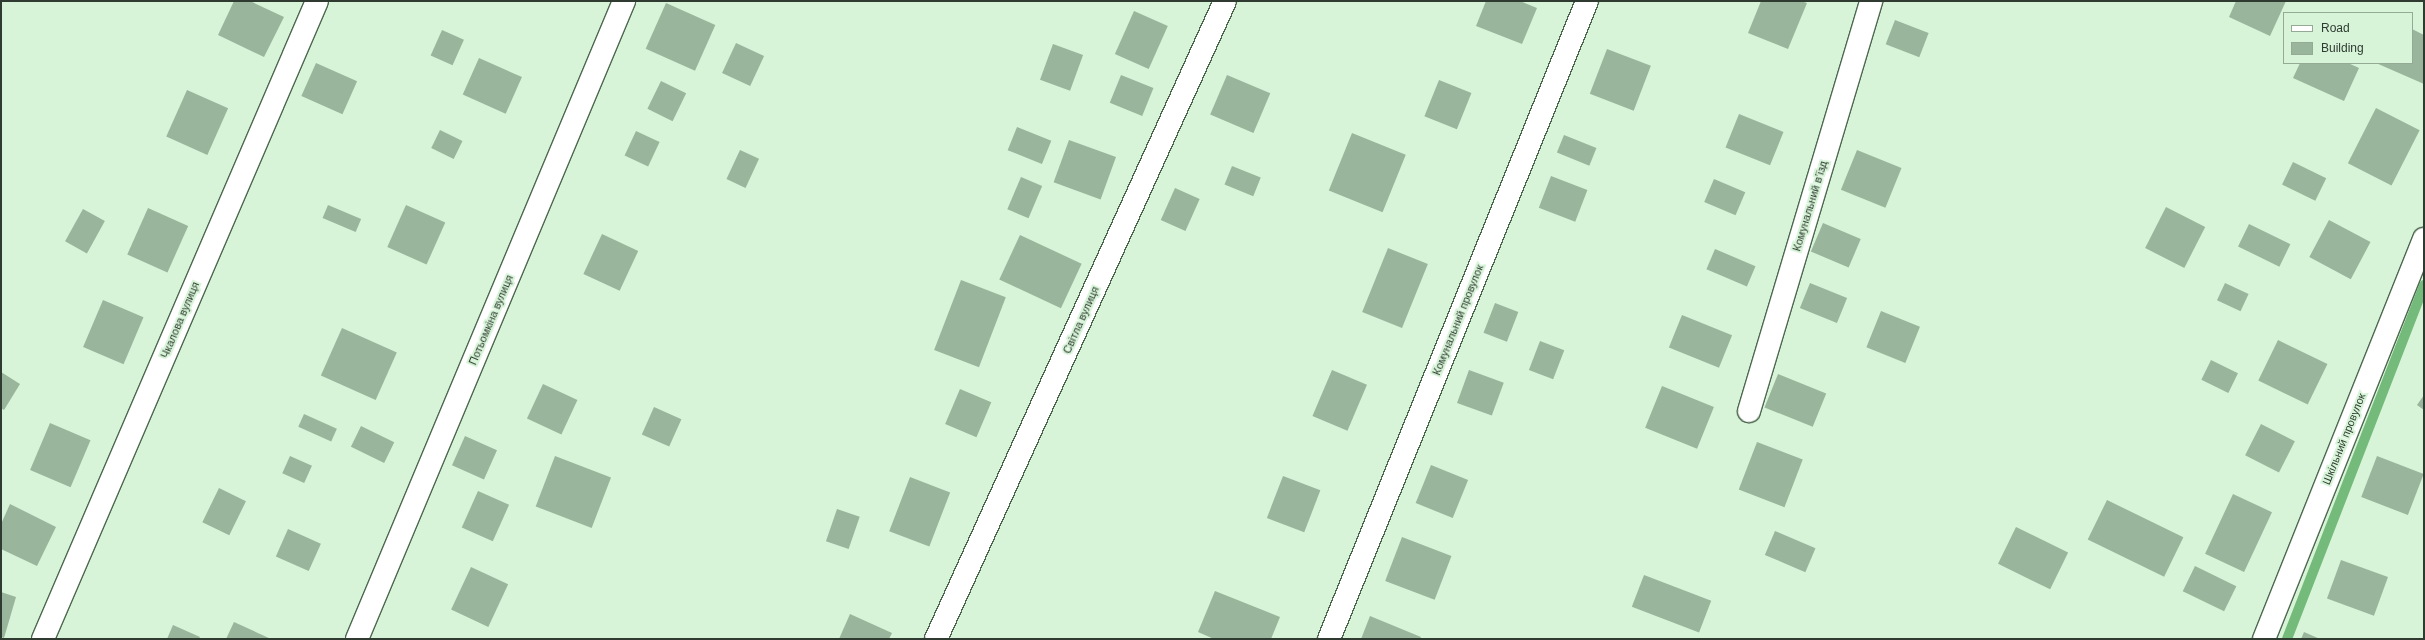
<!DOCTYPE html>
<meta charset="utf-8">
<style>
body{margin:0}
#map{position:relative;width:2425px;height:640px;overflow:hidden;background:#d7f4d8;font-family:Arial,sans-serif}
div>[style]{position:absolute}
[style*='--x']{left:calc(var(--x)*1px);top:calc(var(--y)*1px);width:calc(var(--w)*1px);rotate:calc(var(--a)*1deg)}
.stream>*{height:10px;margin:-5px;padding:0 5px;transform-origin:5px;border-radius:5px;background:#74ba7a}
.building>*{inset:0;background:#99b59b;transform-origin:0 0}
.roads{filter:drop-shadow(1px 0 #4e6850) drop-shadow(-1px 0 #4e6850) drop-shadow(0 1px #4e6850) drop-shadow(0 -1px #4e6850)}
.street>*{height:22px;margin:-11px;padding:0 11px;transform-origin:11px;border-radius:11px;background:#fff}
span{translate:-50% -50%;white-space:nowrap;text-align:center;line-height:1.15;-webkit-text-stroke:4px #d7f4d8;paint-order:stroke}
.street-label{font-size:11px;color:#2f3b30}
.frame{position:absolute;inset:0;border:2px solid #2f3b30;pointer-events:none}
.legend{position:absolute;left:2283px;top:12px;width:130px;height:52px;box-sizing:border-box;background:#d7f4d8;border:1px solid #94aa95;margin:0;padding:5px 7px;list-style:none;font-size:12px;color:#2f3b30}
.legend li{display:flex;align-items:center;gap:8px;height:20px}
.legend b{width:20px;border:1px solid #94aa95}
</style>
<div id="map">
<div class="stream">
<div style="--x:2287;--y:639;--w:380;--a:-68.8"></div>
</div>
<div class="building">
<div style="clip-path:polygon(234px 1px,250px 1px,284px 17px,264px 57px,218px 35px)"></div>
<div style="clip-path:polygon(1486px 1px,1520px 1px,1537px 8px,1522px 44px,1476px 26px)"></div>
<div style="clip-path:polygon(1761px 1px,1801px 1px,1807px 3px,1788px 49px,1748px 33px)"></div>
<div style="clip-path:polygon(2236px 1px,2286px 1px,2270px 36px,2229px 17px)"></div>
<div style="left:666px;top:3px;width:54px;height:50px;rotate:24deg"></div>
<div style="left:1134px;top:11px;width:37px;height:47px;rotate:24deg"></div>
<div style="left:1895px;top:20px;width:36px;height:26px;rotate:21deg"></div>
<div style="clip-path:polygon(2412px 29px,2424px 35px,2424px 84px,2376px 63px,2412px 63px)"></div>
<div style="left:442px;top:30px;width:24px;height:28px;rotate:24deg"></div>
<div style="left:736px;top:43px;width:31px;height:33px;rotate:25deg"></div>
<div style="left:1053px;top:44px;width:32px;height:38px;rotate:20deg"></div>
<div style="left:1607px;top:49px;width:47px;height:48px;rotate:21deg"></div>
<div style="left:479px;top:58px;width:47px;height:40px;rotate:24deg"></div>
<div style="left:316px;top:63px;width:45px;height:36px;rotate:24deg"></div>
<div style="clip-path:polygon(2300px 63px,2348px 63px,2359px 68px,2344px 101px,2293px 78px)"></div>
<div style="left:1121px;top:75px;width:35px;height:30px;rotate:22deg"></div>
<div style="left:1227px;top:75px;width:47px;height:43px;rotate:23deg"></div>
<div style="left:1439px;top:80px;width:35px;height:39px;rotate:22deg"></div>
<div style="left:661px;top:81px;width:28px;height:31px;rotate:26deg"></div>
<div style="left:187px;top:90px;width:45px;height:51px;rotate:24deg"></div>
<div style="left:2376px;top:108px;width:49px;height:62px;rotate:27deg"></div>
<div style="left:1739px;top:114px;width:48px;height:36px;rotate:22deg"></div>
<div style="left:1017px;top:127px;width:37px;height:25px;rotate:22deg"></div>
<div style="left:440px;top:130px;width:25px;height:20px;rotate:26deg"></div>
<div style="left:636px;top:131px;width:26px;height:27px;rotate:25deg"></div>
<div style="left:1352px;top:133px;width:58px;height:62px;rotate:22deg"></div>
<div style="left:1564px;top:135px;width:35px;height:19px;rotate:22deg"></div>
<div style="left:1069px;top:140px;width:50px;height:45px;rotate:20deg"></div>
<div style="left:740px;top:150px;width:21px;height:32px;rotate:25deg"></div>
<div style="left:1857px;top:150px;width:48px;height:43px;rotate:22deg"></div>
<div style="left:2293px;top:162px;width:37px;height:25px;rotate:26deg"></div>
<div style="left:1232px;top:166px;width:31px;height:20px;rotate:22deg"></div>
<div style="left:1551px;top:176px;width:39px;height:34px;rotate:21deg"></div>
<div style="left:1021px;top:177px;width:23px;height:35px;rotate:23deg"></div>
<div style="left:1714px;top:179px;width:34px;height:25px;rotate:23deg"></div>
<div style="left:1175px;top:188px;width:27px;height:35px;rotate:24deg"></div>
<div style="left:328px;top:205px;width:36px;height:14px;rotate:23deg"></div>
<div style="left:406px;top:205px;width:43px;height:46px;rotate:24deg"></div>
<div style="left:2166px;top:207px;width:44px;height:46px;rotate:27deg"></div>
<div style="left:148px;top:208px;width:44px;height:51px;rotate:24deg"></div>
<div style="left:83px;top:209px;width:25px;height:37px;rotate:29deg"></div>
<div style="left:2329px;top:220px;width:47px;height:42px;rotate:28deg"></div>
<div style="left:1823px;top:223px;width:41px;height:31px;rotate:23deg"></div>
<div style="left:2249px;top:224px;width:46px;height:25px;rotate:26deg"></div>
<div style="left:602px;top:234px;width:40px;height:44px;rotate:25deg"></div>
<div style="left:1020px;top:235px;width:68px;height:49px;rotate:25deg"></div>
<div style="left:1388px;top:248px;width:43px;height:69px;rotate:22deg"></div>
<div style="left:1715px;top:249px;width:44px;height:22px;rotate:23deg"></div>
<div style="left:961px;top:280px;width:48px;height:75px;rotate:21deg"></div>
<div style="left:1810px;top:283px;width:40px;height:27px;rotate:22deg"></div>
<div style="left:2225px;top:283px;width:26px;height:19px;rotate:25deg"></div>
<div style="left:103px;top:300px;width:44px;height:51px;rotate:23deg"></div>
<div style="left:1495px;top:303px;width:25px;height:32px;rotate:21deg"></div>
<div style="left:1881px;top:311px;width:42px;height:39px;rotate:22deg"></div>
<div style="left:1682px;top:315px;width:54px;height:35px;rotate:22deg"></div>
<div style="left:342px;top:328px;width:60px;height:52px;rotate:24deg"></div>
<div style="left:2278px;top:340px;width:55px;height:45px;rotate:26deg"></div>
<div style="left:1540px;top:341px;width:26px;height:31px;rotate:21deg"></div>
<div style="left:2211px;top:360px;width:30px;height:22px;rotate:26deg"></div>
<div style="left:1332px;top:370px;width:38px;height:50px;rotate:23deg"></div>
<div style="left:1469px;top:370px;width:37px;height:35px;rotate:20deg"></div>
<div style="clip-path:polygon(1px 372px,20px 384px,4px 410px,1px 408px)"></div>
<div style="left:1778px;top:374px;width:52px;height:36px;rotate:22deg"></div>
<div style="left:543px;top:384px;width:38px;height:38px;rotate:25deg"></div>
<div style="left:1662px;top:386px;width:56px;height:45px;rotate:22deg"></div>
<div style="left:960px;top:389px;width:34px;height:38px;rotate:23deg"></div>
<div style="clip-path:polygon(2424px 395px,2424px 410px,2417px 405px)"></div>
<div style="left:654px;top:407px;width:30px;height:30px;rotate:24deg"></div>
<div style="left:304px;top:414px;width:36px;height:14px;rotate:24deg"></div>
<div style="left:50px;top:423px;width:44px;height:51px;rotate:23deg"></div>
<div style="left:2261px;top:424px;width:38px;height:35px;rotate:27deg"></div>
<div style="left:361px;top:426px;width:37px;height:23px;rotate:26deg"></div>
<div style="left:465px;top:436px;width:35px;height:32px;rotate:24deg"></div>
<div style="left:1757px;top:442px;width:49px;height:51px;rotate:21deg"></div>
<div style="left:290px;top:456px;width:24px;height:19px;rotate:24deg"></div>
<div style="left:555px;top:456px;width:60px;height:54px;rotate:21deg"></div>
<div style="left:2377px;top:456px;width:50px;height:44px;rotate:21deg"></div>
<div style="left:1431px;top:465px;width:40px;height:41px;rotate:22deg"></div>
<div style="left:1283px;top:476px;width:40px;height:45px;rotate:21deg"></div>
<div style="left:910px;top:477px;width:43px;height:58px;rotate:21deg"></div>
<div style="left:219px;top:488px;width:30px;height:38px;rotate:26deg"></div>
<div style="left:478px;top:491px;width:34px;height:40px;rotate:24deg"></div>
<div style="left:2233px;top:494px;width:43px;height:66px;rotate:25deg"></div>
<div style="left:2107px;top:500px;width:85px;height:44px;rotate:26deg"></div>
<div style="clip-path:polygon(10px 504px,56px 527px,37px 566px,1px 549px,1px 524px)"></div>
<div style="left:837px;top:509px;width:24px;height:34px;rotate:19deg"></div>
<div style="left:2016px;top:527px;width:58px;height:41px;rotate:26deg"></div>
<div style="left:288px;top:529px;width:36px;height:30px;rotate:24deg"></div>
<div style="left:1775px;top:531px;width:44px;height:26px;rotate:23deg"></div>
<div style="left:1402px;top:537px;width:53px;height:47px;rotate:21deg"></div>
<div style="left:2341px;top:560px;width:50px;height:41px;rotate:20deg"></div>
<div style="left:2195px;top:566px;width:46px;height:28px;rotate:26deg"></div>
<div style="left:471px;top:567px;width:41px;height:47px;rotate:25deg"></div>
<div style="left:1644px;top:575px;width:72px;height:34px;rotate:21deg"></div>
<div style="clip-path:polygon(1215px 591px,1280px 617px,1271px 639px,1214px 639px,1198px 632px)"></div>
<div style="clip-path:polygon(1px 592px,16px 597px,4px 638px,1px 637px)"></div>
<div style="clip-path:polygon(850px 614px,892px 633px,889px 639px,839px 639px)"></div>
<div style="clip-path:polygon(1370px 616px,1421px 637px,1420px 639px,1361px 639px)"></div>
<div style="clip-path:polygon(234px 622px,271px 639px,226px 639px)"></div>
<div style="clip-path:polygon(173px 625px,200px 637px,199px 639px,167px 639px)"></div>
<div style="clip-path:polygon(2304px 632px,2320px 639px,2301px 639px)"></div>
</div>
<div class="roads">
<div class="street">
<div style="--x:1749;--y:411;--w:428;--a:-73.4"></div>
<div style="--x:43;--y:639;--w:694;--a:-66.76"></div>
<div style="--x:357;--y:639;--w:692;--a:-67.29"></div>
<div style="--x:936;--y:639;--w:700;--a:-65.63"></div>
<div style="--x:1329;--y:639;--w:688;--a:-67.98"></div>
<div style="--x:2264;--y:639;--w:431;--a:-68.2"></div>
</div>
</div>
<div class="street-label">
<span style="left:1810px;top:206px;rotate:-73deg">Комунальний в’їзд</span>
<span style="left:180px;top:320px;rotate:-67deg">Чкалова вулиця</span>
<span style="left:491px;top:320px;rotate:-67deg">Потьомкіна вулиця</span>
<span style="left:1081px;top:320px;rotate:-66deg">Світла вулиця</span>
<span style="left:1458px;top:320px;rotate:-68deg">Комунальний провулок</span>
<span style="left:2344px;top:439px;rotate:-68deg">Шкільний провулок</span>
</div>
<div class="frame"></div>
<ul class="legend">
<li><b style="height:5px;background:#fff"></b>Road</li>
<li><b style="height:11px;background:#99b59b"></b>Building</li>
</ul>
</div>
